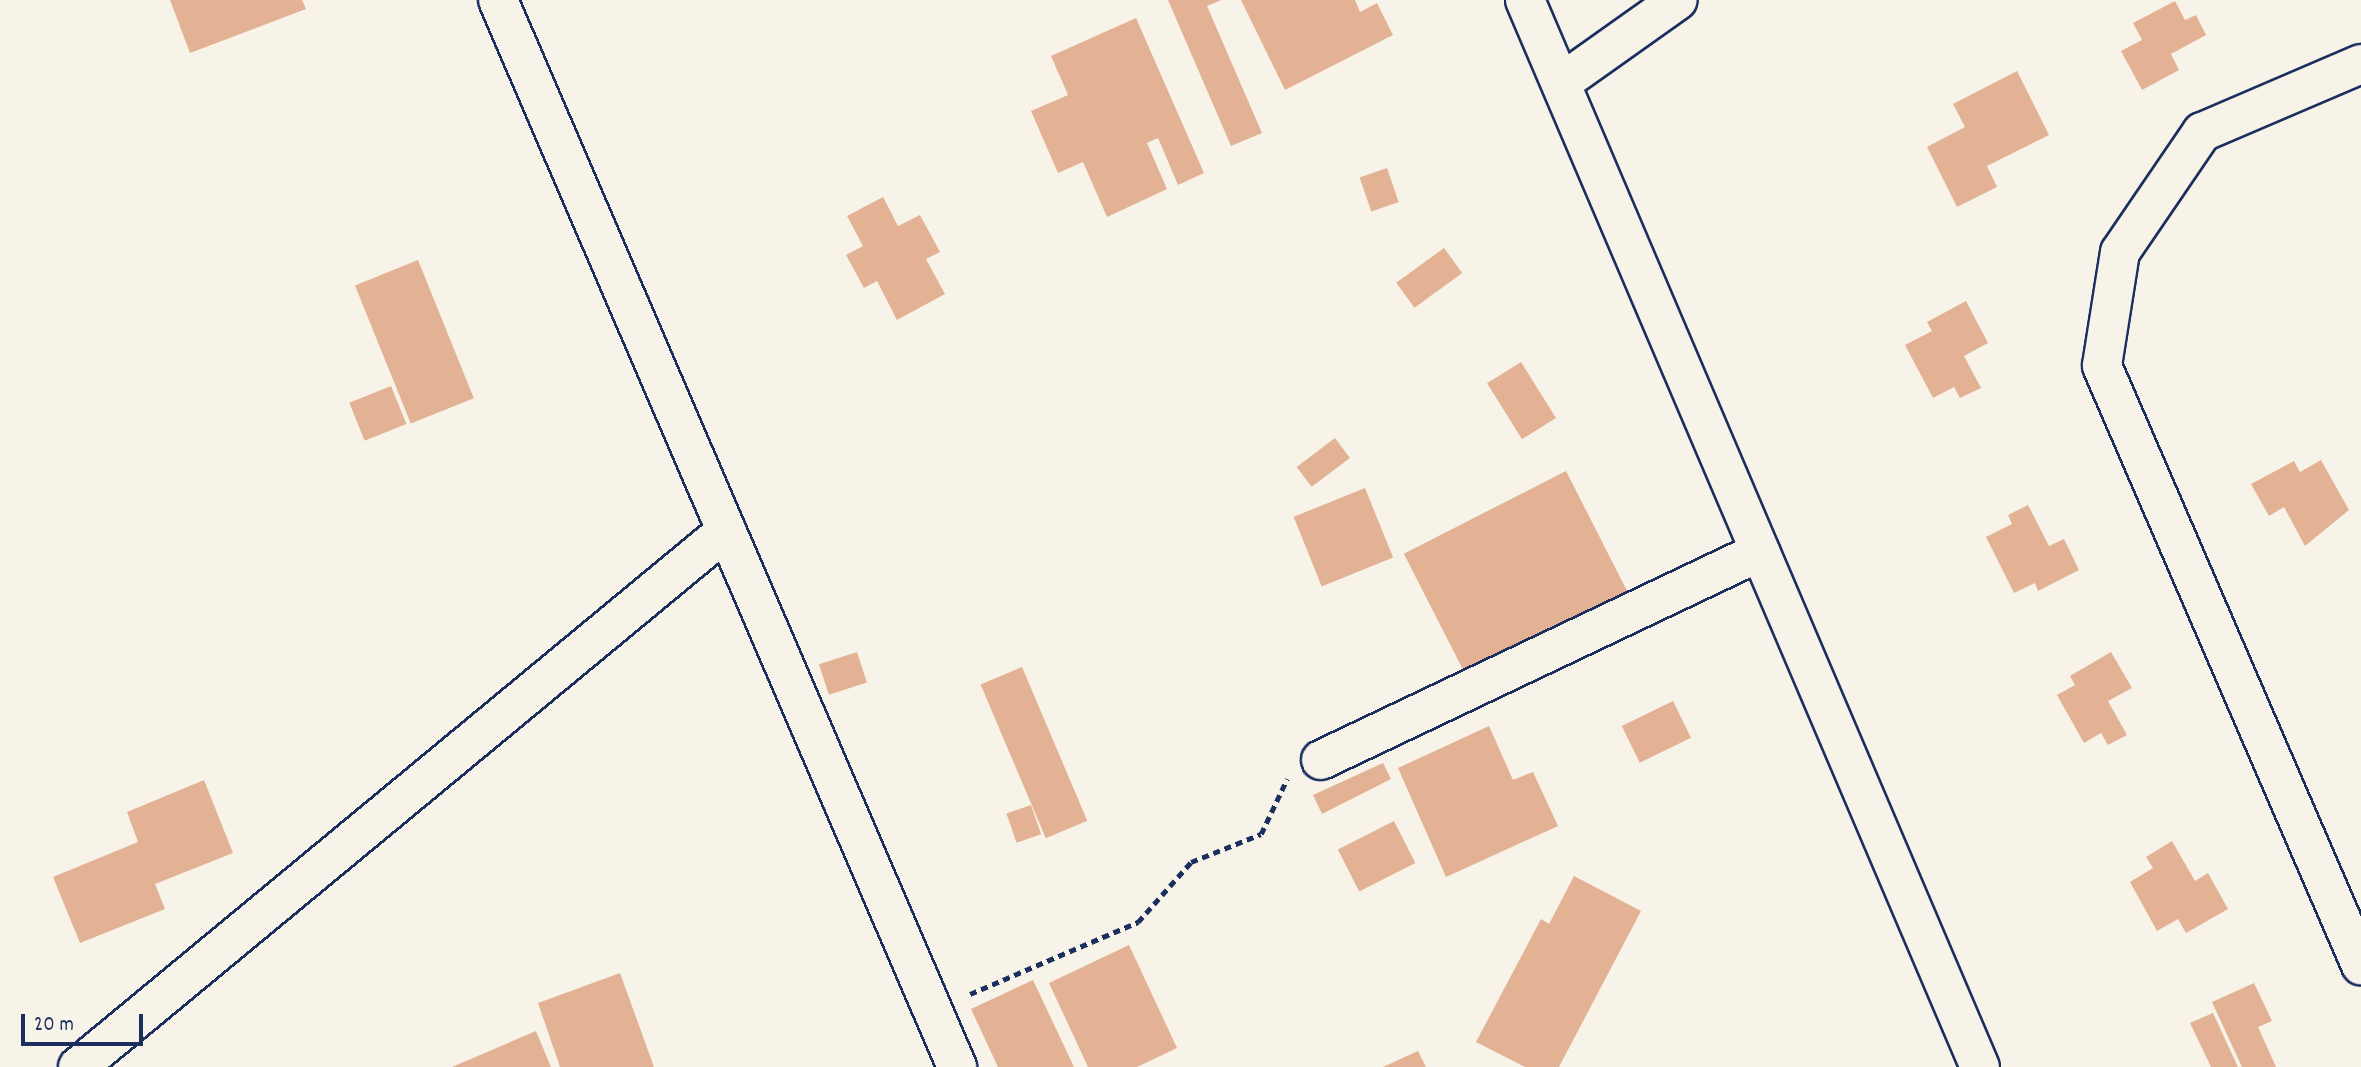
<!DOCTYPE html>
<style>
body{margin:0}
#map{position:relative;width:2361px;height:1067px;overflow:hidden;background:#f7f3e8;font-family:Dekko,sans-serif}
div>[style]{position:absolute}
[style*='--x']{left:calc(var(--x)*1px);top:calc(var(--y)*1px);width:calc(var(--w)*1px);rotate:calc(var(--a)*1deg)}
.building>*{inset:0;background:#e3b294;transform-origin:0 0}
.path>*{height:4.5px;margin-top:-2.25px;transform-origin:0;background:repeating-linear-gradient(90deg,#1b2f5e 0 7px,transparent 0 12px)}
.roads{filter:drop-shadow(2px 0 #1b2f5e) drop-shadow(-2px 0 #1b2f5e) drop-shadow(0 2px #1b2f5e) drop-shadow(0 -2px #1b2f5e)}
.street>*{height:38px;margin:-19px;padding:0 19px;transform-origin:19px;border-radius:19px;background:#f7f3e8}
span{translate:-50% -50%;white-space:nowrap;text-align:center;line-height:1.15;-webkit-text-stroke:5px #f7f3e8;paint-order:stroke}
.scale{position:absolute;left:21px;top:1014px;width:122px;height:32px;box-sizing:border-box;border:4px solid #1b2f5e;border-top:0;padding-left:9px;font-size:21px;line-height:24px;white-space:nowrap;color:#1b2f5e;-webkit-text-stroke:5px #f7f3e8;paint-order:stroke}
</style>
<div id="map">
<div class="building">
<div style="clip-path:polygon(170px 0,302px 0,306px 9px,190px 53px)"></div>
<div style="clip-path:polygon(1168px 0,1221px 0,1207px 6px,1262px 133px,1231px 146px)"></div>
<div style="clip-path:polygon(1241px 0,1355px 0,1360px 12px,1377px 3px,1393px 35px,1285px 90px)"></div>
<div style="clip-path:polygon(2175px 1px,2185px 20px,2196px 15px,2206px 35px,2171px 54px,2179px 70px,2142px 90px,2121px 51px,2142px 40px,2133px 23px)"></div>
<div style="clip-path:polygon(1136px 18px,1204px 173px,1178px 185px,1158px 138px,1147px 143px,1167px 189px,1107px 217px,1083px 162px,1058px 173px,1031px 111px,1068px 95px,1051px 56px)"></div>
<div style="clip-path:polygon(2017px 71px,2049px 135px,1987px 166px,1997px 187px,1957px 207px,1927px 147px,1965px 127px,1953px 104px)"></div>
<div style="left:1387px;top:168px;width:36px;height:29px;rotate:71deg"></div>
<div style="clip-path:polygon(883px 197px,898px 226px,920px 215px,940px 252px,926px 259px,945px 294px,897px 320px,877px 281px,864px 288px,846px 255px,863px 246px,847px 216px)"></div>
<div style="left:1444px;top:248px;width:31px;height:59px;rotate:54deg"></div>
<div style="left:418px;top:260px;width:149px;height:68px;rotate:68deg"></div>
<div style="clip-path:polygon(1966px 301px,1988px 343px,1964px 356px,1981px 388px,1960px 398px,1954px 387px,1933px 398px,1905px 345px,1932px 331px,1927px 322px)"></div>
<div style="left:1521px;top:362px;width:66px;height:40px;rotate:58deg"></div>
<div style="left:391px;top:386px;width:41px;height:45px;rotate:68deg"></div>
<div style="left:1335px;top:438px;width:25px;height:48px;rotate:53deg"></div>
<div style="clip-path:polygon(2321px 460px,2349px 510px,2305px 546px,2284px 507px,2269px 516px,2251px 484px,2294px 461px,2300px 472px)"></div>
<div style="left:1566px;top:471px;width:138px;height:182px;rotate:63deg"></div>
<div style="left:1365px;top:488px;width:75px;height:77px;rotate:68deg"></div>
<div style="clip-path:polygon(2028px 505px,2049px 546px,2064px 539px,2079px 570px,2038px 591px,2035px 583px,2014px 593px,1986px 537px,2012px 524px,2008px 515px)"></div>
<div style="left:857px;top:652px;width:32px;height:40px;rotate:72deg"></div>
<div style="clip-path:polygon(2111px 652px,2132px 688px,2108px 701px,2127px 735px,2108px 745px,2101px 733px,2084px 743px,2057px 695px,2075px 685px,2070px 676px)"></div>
<div style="left:1022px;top:667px;width:167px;height:45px;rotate:67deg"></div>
<div style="left:1673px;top:701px;width:41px;height:57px;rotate:64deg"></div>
<div style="clip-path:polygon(1489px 726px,1513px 780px,1533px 772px,1558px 826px,1446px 877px,1398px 768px)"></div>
<div style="clip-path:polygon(1383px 763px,1391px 779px,1322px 814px,1313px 795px)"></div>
<div style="clip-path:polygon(204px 780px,233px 853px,155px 884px,165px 909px,80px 943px,53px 877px,138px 842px,127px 812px)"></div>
<div style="left:1031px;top:805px;width:31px;height:26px;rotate:71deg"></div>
<div style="left:1394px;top:821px;width:47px;height:63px;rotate:63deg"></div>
<div style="clip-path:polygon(2172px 841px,2195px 881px,2208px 873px,2228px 909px,2186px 933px,2178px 919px,2157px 931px,2130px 882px,2153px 868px,2146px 857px)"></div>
<div style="clip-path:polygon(1574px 876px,1641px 911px,1559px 1067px,1525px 1067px,1476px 1042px,1541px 919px,1549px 924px)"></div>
<div style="clip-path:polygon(1129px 945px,1177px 1048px,1137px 1067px,1088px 1067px,1049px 983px)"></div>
<div style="clip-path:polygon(620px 973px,654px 1067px,560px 1067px,538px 1003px)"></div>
<div style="clip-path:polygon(1033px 980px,1074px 1067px,998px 1067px,971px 1009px)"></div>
<div style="clip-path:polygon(2254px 983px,2272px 1021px,2258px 1027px,2276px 1067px,2242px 1067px,2212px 1002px)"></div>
<div style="clip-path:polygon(2213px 1013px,2238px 1067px,2211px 1067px,2190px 1023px)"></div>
<div style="clip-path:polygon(536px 1031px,551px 1067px,452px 1067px)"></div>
<div style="clip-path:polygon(1418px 1051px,1426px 1067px,1383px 1067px)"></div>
</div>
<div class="path">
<div style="--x:970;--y:994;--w:183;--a:-23.2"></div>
<div style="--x:1138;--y:922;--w:80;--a:-48.5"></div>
<div style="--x:1191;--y:862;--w:75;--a:-21.8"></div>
<div style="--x:1261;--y:834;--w:61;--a:-64.7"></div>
</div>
<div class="roads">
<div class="street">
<div style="--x:498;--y:0;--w:1162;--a:66.72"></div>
<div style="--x:1525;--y:0;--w:1160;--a:66.91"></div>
<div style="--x:2361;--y:64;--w:173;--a:156.8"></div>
<div style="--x:2202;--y:132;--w:145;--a:124.3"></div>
<div style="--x:2120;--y:252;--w:115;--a:99"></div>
<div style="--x:2102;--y:366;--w:653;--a:66.62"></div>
<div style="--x:1561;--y:83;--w:143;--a:-35.4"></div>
<div style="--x:1321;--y:760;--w:486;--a:-25.4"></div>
<div style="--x:78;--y:1067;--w:841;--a:-39.6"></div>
</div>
</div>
<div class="scale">20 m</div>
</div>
